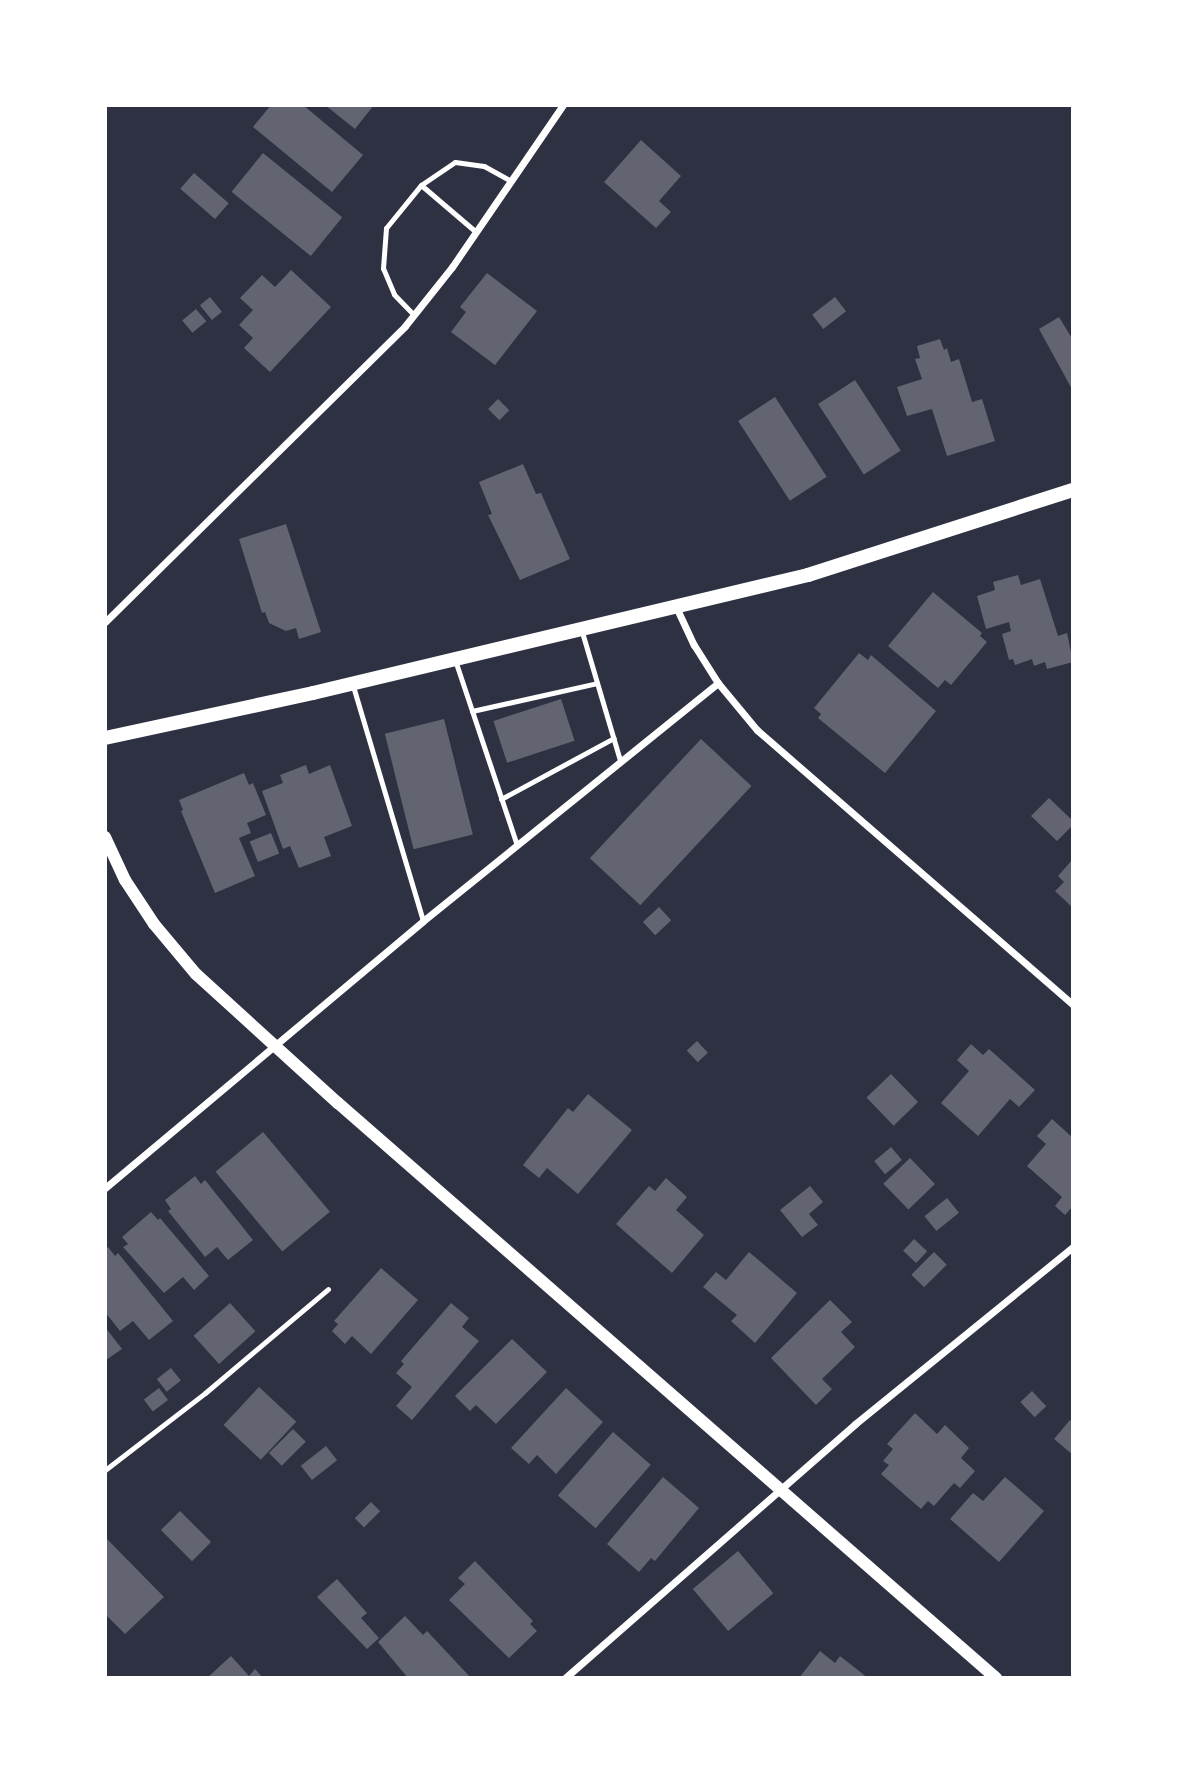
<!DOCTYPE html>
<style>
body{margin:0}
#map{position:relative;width:1178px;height:1783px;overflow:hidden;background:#2d3142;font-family:"Open Sans",sans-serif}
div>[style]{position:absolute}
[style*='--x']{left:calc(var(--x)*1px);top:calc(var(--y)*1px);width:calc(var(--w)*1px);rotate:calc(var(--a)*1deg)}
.building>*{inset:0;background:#626471;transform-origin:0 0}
.service>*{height:5px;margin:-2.5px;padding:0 2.5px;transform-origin:2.5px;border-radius:2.5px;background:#fff}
.minor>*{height:7px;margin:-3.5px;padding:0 3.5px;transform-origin:3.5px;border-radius:3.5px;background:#fff}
.tertiary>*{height:12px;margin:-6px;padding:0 6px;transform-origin:6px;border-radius:6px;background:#fff}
.secondary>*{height:14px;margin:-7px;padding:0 7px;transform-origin:7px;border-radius:7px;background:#fff}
span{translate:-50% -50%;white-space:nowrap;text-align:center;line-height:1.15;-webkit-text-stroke:7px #fff;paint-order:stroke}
.frame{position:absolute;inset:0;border:107px solid #fff;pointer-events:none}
</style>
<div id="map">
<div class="building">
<div style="clip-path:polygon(271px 105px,303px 105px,363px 155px,332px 192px,253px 127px)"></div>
<div style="clip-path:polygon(325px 105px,374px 105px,355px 129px)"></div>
<div style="clip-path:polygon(641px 140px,681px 176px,659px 201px,671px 212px,656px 228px,604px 182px)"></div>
<div style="left:263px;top:153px;width:102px;height:50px;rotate:39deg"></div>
<div style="left:194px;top:173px;width:46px;height:21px;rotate:41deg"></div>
<div style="clip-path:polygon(291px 270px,331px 307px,270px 372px,244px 348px,253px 338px,239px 325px,253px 310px,240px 298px,262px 275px,275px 287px)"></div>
<div style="clip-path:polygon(487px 273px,537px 311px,495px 365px,451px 332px,466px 312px,460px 307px)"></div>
<div style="left:210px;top:297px;width:19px;height:13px;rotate:51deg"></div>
<div style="left:835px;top:297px;width:18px;height:29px;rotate:52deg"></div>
<div style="left:196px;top:309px;width:16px;height:18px;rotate:50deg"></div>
<div style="clip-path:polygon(1059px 317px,1073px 340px,1073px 391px,1039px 329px)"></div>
<div style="clip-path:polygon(940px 339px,944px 350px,947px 348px,951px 362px,959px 359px,972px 402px,982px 399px,995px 441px,947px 456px,932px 409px,907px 416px,897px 387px,922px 379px,915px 359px,920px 358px,917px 346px)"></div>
<div style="left:855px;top:380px;width:84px;height:44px;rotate:57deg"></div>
<div style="left:775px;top:397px;width:95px;height:44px;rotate:57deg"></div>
<div style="left:498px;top:399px;width:16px;height:14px;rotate:45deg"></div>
<div style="clip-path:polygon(523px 464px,536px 494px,541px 493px,570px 559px,520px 580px,488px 515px,492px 514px,479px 482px)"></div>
<div style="clip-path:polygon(286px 524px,321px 632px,299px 639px,296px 628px,286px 631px,269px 623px,265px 612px,262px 613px,239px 539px)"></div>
<div style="clip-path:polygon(1018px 575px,1021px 585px,1040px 579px,1058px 636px,1067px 633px,1073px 662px,1047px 669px,1045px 662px,1034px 666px,1032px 659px,1015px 665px,1013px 659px,1009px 660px,1002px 634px,1011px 631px,1009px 622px,986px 629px,977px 596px,995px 590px,993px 582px)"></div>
<div style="clip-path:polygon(933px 592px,982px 633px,980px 636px,987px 642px,951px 685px,945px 680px,938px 688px,888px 646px)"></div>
<div style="clip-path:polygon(859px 653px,868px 660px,871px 655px,936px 711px,885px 773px,818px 718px,821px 714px,814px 708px)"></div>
<div style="left:561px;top:699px;width:44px;height:71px;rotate:72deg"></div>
<div style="left:444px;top:719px;width:119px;height:61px;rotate:76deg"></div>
<div style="left:701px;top:739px;width:69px;height:163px;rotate:43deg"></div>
<div style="clip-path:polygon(306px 765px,309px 774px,330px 765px,352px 826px,324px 837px,331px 856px,299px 868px,290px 846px,283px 849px,262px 791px,283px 783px,280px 775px)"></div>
<div style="clip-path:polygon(244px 773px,249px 785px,253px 783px,266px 815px,247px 823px,251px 833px,239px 838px,255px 876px,215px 893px,181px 811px,183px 810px,179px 800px)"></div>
<div style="clip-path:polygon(1049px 798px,1073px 821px,1073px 825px,1057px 841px,1031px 816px)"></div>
<div style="left:271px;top:833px;width:22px;height:23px;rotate:68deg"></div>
<div style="clip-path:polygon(1073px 859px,1073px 908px,1055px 891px,1064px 882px,1058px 876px)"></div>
<div style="left:659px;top:907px;width:18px;height:22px;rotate:47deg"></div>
<div style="left:697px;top:1041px;width:16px;height:14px;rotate:47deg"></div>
<div style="clip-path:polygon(971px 1044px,983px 1055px,989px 1049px,1035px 1090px,1019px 1107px,1010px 1099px,978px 1136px,941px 1103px,969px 1071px,957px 1060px)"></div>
<div style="left:891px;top:1074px;width:39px;height:34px;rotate:46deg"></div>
<div style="clip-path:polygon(588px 1094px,632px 1130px,578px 1194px,547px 1168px,539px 1178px,523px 1165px,568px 1108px,573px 1112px)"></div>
<div style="clip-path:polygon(1052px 1119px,1073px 1138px,1073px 1206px,1065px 1215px,1055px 1206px,1062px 1197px,1027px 1166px,1046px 1144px,1037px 1136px)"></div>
<div style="left:263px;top:1132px;width:104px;height:62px;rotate:50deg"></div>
<div style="left:891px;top:1147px;width:17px;height:22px;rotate:50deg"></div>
<div style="left:910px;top:1158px;width:36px;height:37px;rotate:46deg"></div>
<div style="clip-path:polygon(195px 1176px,201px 1184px,205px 1180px,253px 1240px,228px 1260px,217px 1247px,205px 1257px,168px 1211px,171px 1209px,165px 1200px)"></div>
<div style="clip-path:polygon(666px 1178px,687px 1197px,676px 1210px,704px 1235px,672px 1273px,616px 1224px,649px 1186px,655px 1191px)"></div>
<div style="clip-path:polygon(810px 1186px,823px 1202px,809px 1214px,818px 1225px,802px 1237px,780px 1210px)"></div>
<div style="left:947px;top:1198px;width:19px;height:29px;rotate:51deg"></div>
<div style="clip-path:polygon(151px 1212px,158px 1220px,160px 1218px,209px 1276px,194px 1290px,183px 1277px,164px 1293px,123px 1247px,128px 1244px,122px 1237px)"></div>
<div style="left:914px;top:1239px;width:18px;height:16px;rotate:43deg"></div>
<div style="clip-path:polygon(108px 1247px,115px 1256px,118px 1253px,173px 1321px,149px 1340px,133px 1321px,120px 1331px,105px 1312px,105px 1250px)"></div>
<div style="clip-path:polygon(749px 1252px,797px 1293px,755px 1343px,731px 1321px,737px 1315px,703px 1287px,716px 1272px,726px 1280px)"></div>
<div style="left:934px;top:1252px;width:18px;height:32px;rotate:45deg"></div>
<div style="clip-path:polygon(381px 1268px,418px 1300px,371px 1354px,352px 1336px,345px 1344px,332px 1331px,338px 1324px,334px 1321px)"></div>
<div style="clip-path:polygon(830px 1300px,852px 1322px,841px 1332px,855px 1347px,822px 1379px,832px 1389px,816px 1405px,771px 1358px)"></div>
<div style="left:230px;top:1303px;width:38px;height:49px;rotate:48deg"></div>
<div style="clip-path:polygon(451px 1303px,469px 1318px,462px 1327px,479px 1341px,412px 1420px,396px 1406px,412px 1387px,396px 1373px,404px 1364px,401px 1361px)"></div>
<div style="clip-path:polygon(105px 1327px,122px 1349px,106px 1360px,105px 1359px)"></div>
<div style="clip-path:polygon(512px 1339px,547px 1372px,496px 1424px,476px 1405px,470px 1411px,455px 1396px)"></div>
<div style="left:171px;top:1368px;width:16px;height:18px;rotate:52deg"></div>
<div style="left:259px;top:1387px;width:51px;height:52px;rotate:43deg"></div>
<div style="left:159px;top:1388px;width:15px;height:19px;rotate:53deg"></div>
<div style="clip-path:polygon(566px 1388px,603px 1422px,556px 1474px,537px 1455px,529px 1464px,511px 1448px)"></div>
<div style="left:1032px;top:1391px;width:21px;height:16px;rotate:47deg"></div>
<div style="clip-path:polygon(915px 1413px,937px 1434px,945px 1425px,969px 1448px,961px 1458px,975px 1471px,960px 1488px,954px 1483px,934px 1506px,928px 1501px,921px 1509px,881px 1474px,889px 1465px,883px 1461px,893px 1449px,887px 1444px)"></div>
<div style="clip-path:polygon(1070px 1420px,1073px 1423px,1073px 1455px,1054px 1439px)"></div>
<div style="left:293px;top:1429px;width:18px;height:34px;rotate:45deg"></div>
<div style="left:613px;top:1432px;width:50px;height:84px;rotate:41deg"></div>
<div style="left:326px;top:1446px;width:18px;height:32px;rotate:52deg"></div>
<div style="clip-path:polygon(663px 1477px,699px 1508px,655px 1561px,651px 1558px,639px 1572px,607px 1544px)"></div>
<div style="clip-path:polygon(1005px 1477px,1044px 1511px,999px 1562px,950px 1519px,973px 1493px,983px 1501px)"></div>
<div style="left:371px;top:1502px;width:13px;height:23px;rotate:45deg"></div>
<div style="left:180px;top:1511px;width:44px;height:27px;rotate:45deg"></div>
<div style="clip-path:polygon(105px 1537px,164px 1597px,125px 1634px,105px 1614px)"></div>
<div style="left:738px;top:1551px;width:55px;height:59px;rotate:50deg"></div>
<div style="clip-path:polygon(475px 1561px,533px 1621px,530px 1624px,537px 1631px,509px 1658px,449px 1600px,465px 1584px,458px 1578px)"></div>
<div style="clip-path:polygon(337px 1579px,367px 1613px,361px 1618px,379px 1638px,367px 1649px,317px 1597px)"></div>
<div style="clip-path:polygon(405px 1616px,423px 1635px,427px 1631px,471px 1678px,408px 1678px,378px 1642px)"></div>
<div style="clip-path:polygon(820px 1651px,835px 1663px,840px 1656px,868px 1678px,799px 1678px)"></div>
<div style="clip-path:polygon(231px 1656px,249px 1676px,255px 1669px,263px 1678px,207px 1678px)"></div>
</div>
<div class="service">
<div style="--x:421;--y:185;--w:72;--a:40.5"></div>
<div style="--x:414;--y:315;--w:29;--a:-134"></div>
<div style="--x:394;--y:294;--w:28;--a:-113"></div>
<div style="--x:383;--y:268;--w:40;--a:-85.7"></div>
<div style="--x:386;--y:228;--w:55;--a:-50.9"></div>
<div style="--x:421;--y:185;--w:41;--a:-34.1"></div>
<div style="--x:455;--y:162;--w:29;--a:8"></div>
<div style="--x:484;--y:166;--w:31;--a:29"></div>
<div style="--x:582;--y:632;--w:134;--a:73.5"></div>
<div style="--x:455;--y:660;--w:195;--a:71.5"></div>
<div style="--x:353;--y:686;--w:245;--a:73.4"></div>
<div style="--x:472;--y:711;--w:128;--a:-12.6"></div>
<div style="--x:501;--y:799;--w:128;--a:-28.4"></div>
<div style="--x:105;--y:1470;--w:126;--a:-37.6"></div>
<div style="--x:205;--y:1393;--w:161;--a:-40.2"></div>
</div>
<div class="minor">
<div style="--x:677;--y:609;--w:40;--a:65"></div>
<div style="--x:694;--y:645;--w:45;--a:57.7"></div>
<div style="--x:718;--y:683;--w:61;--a:50.3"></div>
<div style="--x:757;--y:730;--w:419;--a:41"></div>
<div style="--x:105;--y:622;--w:421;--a:-44.6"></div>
<div style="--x:405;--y:326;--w:75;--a:-51.5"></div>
<div style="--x:452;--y:267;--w:196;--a:-55.6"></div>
<div style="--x:105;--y:1188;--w:415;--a:-40"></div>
<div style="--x:423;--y:921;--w:379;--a:-38.9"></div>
<div style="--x:565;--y:1678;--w:386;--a:-41.2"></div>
<div style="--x:855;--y:1424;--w:281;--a:-39.1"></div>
</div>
<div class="tertiary">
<div style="--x:105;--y:837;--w:47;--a:65.1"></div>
<div style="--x:125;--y:880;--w:53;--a:56.6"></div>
<div style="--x:154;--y:924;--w:65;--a:50"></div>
<div style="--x:196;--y:974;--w:192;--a:42.3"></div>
<div style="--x:338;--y:1103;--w:874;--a:41.15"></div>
</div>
<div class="secondary">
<div style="--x:105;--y:738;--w:213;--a:-12.2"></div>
<div style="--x:313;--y:693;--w:509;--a:-13.41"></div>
<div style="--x:808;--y:575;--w:278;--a:-17.8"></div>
</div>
<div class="frame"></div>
</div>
